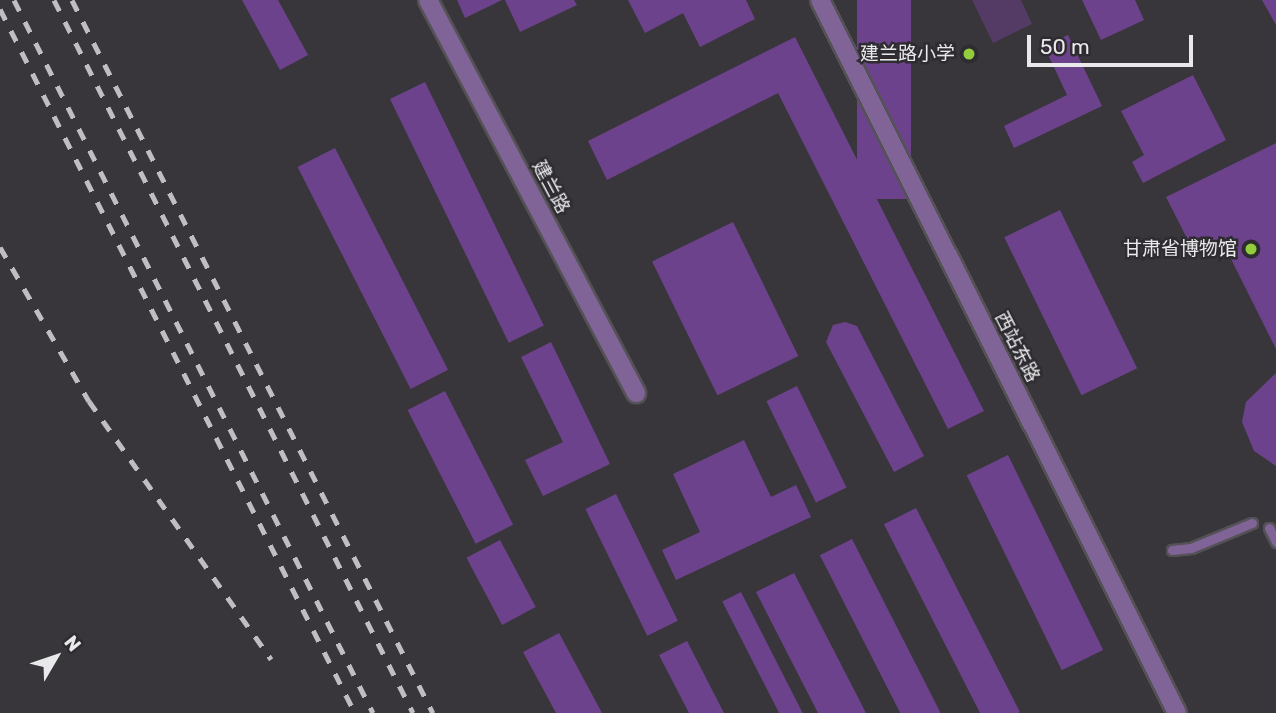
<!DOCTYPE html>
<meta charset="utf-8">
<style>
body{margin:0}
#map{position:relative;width:1276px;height:713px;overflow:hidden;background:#38363a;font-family:Rubik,"Noto Sans SC",sans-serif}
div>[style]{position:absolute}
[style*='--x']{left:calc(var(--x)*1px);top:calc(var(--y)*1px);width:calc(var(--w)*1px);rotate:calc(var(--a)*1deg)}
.green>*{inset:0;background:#533b66}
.building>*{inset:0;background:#6d428c;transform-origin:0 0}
.roads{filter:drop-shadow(2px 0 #545256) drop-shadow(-2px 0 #545256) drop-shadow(0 2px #545256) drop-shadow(0 -2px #545256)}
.service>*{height:9px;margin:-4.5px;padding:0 4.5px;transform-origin:4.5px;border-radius:4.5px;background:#806497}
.minor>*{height:18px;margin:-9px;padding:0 9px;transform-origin:9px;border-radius:9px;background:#806497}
.rail>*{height:5px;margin-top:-2.5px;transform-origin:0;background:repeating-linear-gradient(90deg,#c0bec2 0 12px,transparent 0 24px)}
.dots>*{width:19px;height:19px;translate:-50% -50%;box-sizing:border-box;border:4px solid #2e2c30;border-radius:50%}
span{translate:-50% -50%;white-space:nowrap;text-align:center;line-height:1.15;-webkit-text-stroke:5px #2e2c30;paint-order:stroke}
.poi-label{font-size:19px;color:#e9e8eb}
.right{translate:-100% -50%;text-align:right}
.street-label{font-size:19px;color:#e9e8eb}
.north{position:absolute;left:21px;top:622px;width:70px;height:70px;-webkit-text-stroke:5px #2e2c30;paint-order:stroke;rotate:51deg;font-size:19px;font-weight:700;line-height:28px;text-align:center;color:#e9e8eb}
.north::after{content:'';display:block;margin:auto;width:24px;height:32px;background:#e9e8eb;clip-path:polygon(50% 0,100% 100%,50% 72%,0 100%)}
.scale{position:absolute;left:1027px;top:35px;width:166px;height:32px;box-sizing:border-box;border:4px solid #e9e8eb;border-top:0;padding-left:9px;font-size:21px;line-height:24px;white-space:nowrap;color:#e9e8eb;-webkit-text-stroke:5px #2e2c30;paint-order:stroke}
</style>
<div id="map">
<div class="green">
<div style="clip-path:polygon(972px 0,1021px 0,1032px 24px,993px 43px)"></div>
</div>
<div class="building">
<div style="clip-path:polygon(242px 0,278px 0,308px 55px,280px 70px)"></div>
<div style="clip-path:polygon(457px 0,502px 0,465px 18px)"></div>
<div style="clip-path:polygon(505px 0,574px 0,577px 5px,520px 32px)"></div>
<div style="clip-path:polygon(628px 0,746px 0,755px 19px,700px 47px,683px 13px,645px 33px)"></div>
<div style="left:857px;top:0;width:54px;height:199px"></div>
<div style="clip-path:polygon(1082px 0,1135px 0,1144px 20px,1101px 40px)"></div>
<div style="clip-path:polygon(1262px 0,1276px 0,1276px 25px)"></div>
<div style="clip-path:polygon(1068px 35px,1102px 106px,1014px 148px,1004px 126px,1067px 95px,1044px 46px)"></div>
<div style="clip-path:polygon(795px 37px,984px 411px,948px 429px,778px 93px,607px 180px,588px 141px)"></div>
<div style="clip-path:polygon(1193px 75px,1226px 140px,1143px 183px,1132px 162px,1144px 155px,1121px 111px)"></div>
<div style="left:425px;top:82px;width:271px;height:39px;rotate:64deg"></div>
<div style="clip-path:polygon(1276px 143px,1276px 349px,1223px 243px,1196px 256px,1166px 197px)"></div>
<div style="left:335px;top:148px;width:249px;height:42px;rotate:63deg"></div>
<div style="left:1060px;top:210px;width:176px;height:62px;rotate:64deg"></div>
<div style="left:733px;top:222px;width:149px;height:90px;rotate:64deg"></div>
<div style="clip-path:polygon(845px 322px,857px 326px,924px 456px,894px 472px,826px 342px,833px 325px)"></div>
<div style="clip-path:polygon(551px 342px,610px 464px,543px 496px,525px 460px,563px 442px,521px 357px)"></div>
<div style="clip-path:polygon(1276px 373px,1276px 466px,1254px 451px,1242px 422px,1246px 402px)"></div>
<div style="left:797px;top:386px;width:113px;height:34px;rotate:64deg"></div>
<div style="left:445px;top:391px;width:150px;height:42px;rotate:63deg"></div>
<div style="clip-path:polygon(744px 440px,771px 497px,796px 485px,811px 517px,676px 580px,662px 550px,700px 532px,673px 474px)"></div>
<div style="left:1008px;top:455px;width:217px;height:46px;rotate:64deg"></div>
<div style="left:616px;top:494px;width:141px;height:34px;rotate:64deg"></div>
<div style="left:916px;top:508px;width:229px;height:36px;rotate:63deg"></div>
<div style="left:852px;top:539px;width:195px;height:36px;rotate:63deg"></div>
<div style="left:500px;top:540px;width:76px;height:38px;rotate:62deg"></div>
<div style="clip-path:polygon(794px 573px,866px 713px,818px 713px,756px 592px)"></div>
<div style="left:741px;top:592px;width:136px;height:21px;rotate:63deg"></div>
<div style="clip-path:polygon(559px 633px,602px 713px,556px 713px,523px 652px)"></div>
<div style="clip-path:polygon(687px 641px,724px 713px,689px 713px,659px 655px)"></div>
</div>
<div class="roads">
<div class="service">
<div style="--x:1269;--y:528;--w:16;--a:63"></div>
<div style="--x:1172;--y:550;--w:19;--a:-6"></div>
<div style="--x:1191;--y:548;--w:66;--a:-22.3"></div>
</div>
<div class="minor">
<div style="--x:428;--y:0;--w:445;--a:62.1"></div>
<div style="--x:820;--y:0;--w:797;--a:63.4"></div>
</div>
</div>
<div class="rail">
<div style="--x:14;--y:0;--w:798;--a:63.27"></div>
<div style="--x:54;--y:0;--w:798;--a:63.27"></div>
<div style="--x:72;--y:0;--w:799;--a:63.15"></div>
<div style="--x:0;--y:9;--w:788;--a:63.24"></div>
<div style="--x:0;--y:247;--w:178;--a:60"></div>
<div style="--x:89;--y:401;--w:316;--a:54.8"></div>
</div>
<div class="dots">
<div style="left:969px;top:54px;background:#92cd3e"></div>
<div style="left:1251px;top:249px;background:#92cd3e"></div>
</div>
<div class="poi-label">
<span class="right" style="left:955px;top:54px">建兰路小学</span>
<span class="right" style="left:1237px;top:249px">甘肃省博物馆</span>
</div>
<div class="street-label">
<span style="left:551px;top:187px;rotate:62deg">建兰路</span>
<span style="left:1017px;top:347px;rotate:63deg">西站东路</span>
</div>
<div class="north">N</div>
<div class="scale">50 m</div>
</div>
